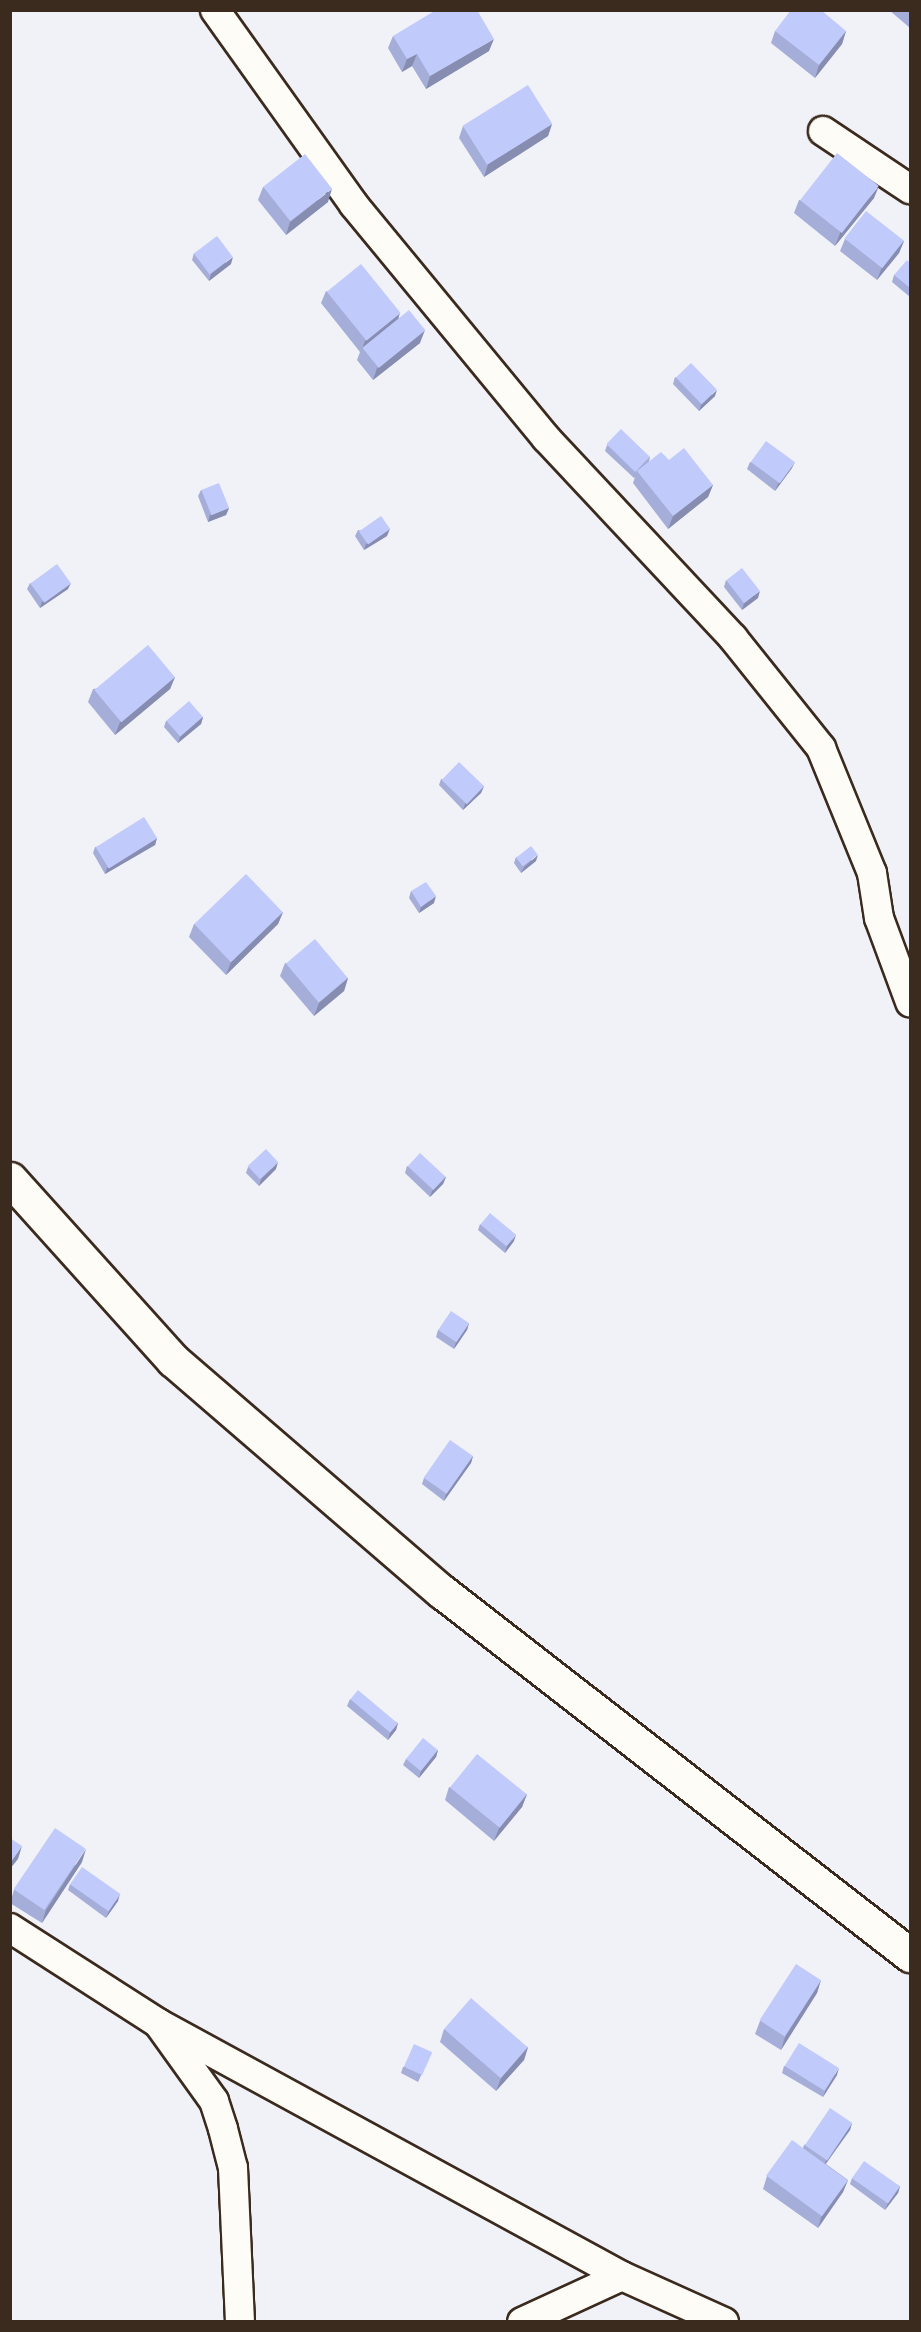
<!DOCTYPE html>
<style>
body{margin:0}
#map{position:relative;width:921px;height:2332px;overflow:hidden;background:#f1f2f8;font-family:Dekko,sans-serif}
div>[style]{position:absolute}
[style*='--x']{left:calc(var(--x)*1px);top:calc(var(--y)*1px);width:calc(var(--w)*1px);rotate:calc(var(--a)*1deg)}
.roads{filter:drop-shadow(2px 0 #3b2a1e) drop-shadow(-2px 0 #3b2a1e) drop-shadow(0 2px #3b2a1e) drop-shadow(0 -2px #3b2a1e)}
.minor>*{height:28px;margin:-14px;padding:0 14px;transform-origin:14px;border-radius:14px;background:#fdfcf7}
.tertiary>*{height:33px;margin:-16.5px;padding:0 16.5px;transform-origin:16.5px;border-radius:16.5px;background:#fdfcf7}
.wall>*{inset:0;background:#a5aed8}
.shaded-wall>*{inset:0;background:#868db0}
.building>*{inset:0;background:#c0cafb;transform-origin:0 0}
span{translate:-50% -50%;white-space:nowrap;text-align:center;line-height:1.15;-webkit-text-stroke:6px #fdfcf7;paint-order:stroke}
.frame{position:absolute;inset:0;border:12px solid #3b2a1e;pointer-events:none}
</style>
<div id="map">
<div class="roads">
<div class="minor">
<div style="--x:215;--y:10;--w:239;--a:54.5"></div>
<div style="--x:354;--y:205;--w:302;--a:50.5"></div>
<div style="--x:546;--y:438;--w:274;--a:46.9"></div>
<div style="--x:733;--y:638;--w:141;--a:51.3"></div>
<div style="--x:821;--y:748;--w:135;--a:67.8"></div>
<div style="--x:872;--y:873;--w:46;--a:81.2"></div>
<div style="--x:879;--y:918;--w:90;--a:69.7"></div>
<div style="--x:823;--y:131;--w:105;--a:33.7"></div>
<div style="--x:10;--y:1928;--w:176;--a:32.7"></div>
<div style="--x:158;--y:2023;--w:528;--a:28.6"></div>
<div style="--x:622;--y:2276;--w:112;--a:24.3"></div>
<div style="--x:158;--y:2023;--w:96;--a:54.3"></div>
<div style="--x:214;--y:2101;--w:29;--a:72"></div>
<div style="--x:223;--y:2129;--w:40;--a:75.6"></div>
<div style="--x:233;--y:2168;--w:154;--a:87.4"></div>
<div style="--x:522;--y:2322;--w:110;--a:-24.7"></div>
</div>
<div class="tertiary">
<div style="--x:10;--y:1179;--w:244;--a:48"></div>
<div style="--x:173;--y:1360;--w:354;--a:40.8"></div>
<div style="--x:441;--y:1591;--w:594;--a:37.82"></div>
</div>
</div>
<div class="wall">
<div style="clip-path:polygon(889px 10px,910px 10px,910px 28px)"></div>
<div style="clip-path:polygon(775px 31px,846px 31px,842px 44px,815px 78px,771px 43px)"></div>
<div style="clip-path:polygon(393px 36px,489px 51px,426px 89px,412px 66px,402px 72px,388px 48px)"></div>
<div style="clip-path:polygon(552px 124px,548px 136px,484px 177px,459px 138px,463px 126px)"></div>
<div style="clip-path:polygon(263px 187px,328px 202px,286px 235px,258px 200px)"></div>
<div style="clip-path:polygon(874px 198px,835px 246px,794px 213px,799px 200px)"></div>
<div style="clip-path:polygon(845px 239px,904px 241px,899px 253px,877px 280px,840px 251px)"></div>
<div style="clip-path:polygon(194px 253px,231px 264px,209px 281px,192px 260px)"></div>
<div style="clip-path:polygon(910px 263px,910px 297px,892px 282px,894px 275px)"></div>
<div style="clip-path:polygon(326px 291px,399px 318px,420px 343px,373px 380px,357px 360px,360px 352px,321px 303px)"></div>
<div style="clip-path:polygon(675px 377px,715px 396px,699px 411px,673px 384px)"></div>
<div style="clip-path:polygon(607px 445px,650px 457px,649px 462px,669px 460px,713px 485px,708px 497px,668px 529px,633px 483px,635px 477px,634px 478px,605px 451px)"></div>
<div style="clip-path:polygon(750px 462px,792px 468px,775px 491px,747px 469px)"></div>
<div style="clip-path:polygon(201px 490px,229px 508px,226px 515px,208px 522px,198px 496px)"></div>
<div style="clip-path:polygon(358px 530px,387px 536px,364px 550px,355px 536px)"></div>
<div style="clip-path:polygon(726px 580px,758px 598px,742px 610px,724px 587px)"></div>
<div style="clip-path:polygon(30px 583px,68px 589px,40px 608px,27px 589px)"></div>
<div style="clip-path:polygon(175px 677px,170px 689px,115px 735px,88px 702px,93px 689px)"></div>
<div style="clip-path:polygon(203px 717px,201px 724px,178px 743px,164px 727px,166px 721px)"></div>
<div style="clip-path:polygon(441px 779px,484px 786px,481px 793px,463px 810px,439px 785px)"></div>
<div style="clip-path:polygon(157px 838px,155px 845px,105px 874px,93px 853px,95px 847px)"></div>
<div style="clip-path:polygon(516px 857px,536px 861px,521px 873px,514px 863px)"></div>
<div style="clip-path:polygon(411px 891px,434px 903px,419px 913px,409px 898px)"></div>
<div style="clip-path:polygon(283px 912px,278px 924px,226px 975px,189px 937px,194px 924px)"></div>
<div style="clip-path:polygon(285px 963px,348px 978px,344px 991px,314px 1016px,280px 976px)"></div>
<div style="clip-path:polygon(407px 1166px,446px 1177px,443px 1184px,430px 1197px,405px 1173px)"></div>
<div style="clip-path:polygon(248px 1167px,276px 1169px,259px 1186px,246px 1173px)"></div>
<div style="clip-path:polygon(480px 1224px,514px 1241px,505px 1253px,478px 1230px)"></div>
<div style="clip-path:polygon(469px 1323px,467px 1330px,454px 1349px,436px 1337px,438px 1330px)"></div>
<div style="clip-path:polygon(473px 1456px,471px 1463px,444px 1501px,422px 1484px,424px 1478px)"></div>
<div style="clip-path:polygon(350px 1699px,398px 1723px,396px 1730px,388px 1740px,347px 1706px)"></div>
<div style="clip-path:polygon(438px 1750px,436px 1757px,419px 1778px,403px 1765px,406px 1759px)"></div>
<div style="clip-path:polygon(449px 1787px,527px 1794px,522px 1807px,494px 1841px,445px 1800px)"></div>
<div style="clip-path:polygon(82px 1862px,42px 1923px,10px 1903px,14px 1890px)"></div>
<div style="clip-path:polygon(70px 1884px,118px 1901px,106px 1918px,68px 1890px)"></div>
<div style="clip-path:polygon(821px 1980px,817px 1993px,781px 2050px,755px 2034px,760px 2021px)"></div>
<div style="clip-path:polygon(444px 2029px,528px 2047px,524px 2060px,496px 2091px,440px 2042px)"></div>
<div style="clip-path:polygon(429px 2059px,418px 2082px,401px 2073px,403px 2067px)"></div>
<div style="clip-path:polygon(784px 2066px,837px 2075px,823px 2097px,782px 2073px)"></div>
<div style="clip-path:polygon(852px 2123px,850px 2130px,826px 2164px,848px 2180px,843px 2192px,818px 2228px,763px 2189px,767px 2176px,803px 2148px,804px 2145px)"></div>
<div style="clip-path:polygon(852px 2178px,900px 2186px,898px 2193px,885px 2210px,850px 2184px)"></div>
</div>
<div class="shaded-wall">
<div style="clip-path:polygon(846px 31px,842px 44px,815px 78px,819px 65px)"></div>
<div style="clip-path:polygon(494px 39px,489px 51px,426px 89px,430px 76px)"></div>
<div style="clip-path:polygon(417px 54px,412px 66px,402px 72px,407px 59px)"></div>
<div style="clip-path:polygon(552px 124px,548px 136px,484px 177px,488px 164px)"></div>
<div style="clip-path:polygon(879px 186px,874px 198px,835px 246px,840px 233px)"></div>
<div style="clip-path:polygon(332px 189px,328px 202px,286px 235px,290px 222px)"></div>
<div style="clip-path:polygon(904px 241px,899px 253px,877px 280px,882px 267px)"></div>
<div style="clip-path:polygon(233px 257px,231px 264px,209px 281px,211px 274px)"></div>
<div style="clip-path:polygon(400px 313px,396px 326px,362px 349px,365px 341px)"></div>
<div style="clip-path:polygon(425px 330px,420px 343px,373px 380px,377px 368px)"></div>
<div style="clip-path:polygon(717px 390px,715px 396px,699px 411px,701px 405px)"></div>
<div style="clip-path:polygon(795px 462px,792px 468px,775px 491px,778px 484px)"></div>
<div style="clip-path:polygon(713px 485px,708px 497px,668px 529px,673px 516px)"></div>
<div style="clip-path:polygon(229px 508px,226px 515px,208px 522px,210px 515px)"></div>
<div style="clip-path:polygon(390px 529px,387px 536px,364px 550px,366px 544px)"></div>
<div style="clip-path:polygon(71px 583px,68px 589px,40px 608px,42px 602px)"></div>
<div style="clip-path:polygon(760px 591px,758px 598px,742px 610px,744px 603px)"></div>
<div style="clip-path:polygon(175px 677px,170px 689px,115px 735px,120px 722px)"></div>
<div style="clip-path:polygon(203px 717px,201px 724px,178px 743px,180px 737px)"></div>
<div style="clip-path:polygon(484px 786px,481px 793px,463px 810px,465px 804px)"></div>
<div style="clip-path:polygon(157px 838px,155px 845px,105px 874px,107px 868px)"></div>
<div style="clip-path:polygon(538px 855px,536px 861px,521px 873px,524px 867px)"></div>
<div style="clip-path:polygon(436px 896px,434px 903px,419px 913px,421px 907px)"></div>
<div style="clip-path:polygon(283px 912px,278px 924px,226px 975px,231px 962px)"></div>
<div style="clip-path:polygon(348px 978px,344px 991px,314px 1016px,319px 1003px)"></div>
<div style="clip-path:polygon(278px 1162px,276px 1169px,259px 1186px,261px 1179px)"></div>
<div style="clip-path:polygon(446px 1177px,443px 1184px,430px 1197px,432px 1191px)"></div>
<div style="clip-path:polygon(516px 1235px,514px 1241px,505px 1253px,507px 1246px)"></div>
<div style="clip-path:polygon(469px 1323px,467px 1330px,454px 1349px,456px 1342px)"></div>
<div style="clip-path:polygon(473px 1456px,471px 1463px,444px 1501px,446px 1494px)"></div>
<div style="clip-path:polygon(398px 1723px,396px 1730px,388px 1740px,390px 1733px)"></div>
<div style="clip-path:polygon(438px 1750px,436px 1757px,419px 1778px,421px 1771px)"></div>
<div style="clip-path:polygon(527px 1794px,522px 1807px,494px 1841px,499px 1828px)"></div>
<div style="clip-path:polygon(22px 1846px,18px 1859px,10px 1869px,10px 1863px)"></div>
<div style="clip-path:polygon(86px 1849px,82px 1862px,42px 1923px,46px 1910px)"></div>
<div style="clip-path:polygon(120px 1894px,118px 1901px,106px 1918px,109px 1911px)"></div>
<div style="clip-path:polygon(821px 1980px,817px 1993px,781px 2050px,785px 2037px)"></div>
<div style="clip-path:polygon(528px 2047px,524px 2060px,496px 2091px,501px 2078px)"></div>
<div style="clip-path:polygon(839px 2068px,837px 2075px,823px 2097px,825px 2091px)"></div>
<div style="clip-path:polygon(852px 2123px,850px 2130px,823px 2167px,826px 2161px)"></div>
<div style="clip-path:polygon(848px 2180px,843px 2192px,818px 2228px,822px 2215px)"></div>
<div style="clip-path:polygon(900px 2186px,898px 2193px,885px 2210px,888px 2203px)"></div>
</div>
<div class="building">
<div style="clip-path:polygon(436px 10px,477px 10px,494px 39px,430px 76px,417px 54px,407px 59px,393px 36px)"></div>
<div style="clip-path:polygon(791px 10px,821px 10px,846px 31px,819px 65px,775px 31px)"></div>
<div style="left:528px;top:85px;width:46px;height:77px;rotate:58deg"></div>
<div style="left:837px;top:153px;width:53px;height:60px;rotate:38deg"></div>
<div style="left:305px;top:154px;width:44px;height:53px;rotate:52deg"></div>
<div style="left:866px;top:211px;width:48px;height:35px;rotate:38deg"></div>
<div style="left:217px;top:236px;width:26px;height:29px;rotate:53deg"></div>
<div style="clip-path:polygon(907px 260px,910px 263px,910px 288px,894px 275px)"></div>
<div style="left:361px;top:264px;width:63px;height:44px;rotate:51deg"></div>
<div style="left:409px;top:310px;width:26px;height:60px;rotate:51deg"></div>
<div style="left:691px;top:363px;width:37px;height:21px;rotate:46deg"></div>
<div style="left:621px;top:429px;width:40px;height:21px;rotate:44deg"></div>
<div style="left:766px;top:441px;width:36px;height:26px;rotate:36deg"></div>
<div style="clip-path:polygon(684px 448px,713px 485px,673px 516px,637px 471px,661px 452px,669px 460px)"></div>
<div style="left:219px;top:483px;width:27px;height:19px;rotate:68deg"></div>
<div style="left:381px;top:516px;width:16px;height:27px;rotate:55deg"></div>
<div style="left:57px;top:564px;width:24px;height:33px;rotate:54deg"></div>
<div style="left:742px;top:568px;width:29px;height:20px;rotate:52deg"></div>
<div style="left:148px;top:645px;width:42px;height:70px;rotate:50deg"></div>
<div style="left:189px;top:701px;width:21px;height:30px;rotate:49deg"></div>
<div style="left:459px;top:762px;width:35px;height:25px;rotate:44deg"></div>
<div style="left:144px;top:817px;width:25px;height:57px;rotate:58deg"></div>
<div style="left:531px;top:846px;width:11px;height:19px;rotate:52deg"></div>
<div style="left:246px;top:874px;width:53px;height:72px;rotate:46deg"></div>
<div style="clip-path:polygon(426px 882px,436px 896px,421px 907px,411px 891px)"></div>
<div style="left:315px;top:939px;width:51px;height:38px;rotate:50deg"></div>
<div style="left:266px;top:1149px;width:18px;height:25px;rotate:47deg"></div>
<div style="left:420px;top:1153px;width:35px;height:18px;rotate:43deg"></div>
<div style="left:490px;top:1213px;width:34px;height:15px;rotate:40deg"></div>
<div style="left:451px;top:1311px;width:22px;height:23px;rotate:34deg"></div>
<div style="left:450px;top:1440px;width:28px;height:46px;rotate:35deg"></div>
<div style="left:358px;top:1690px;width:52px;height:12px;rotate:40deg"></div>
<div style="left:423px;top:1738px;width:19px;height:27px;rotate:39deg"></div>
<div style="left:477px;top:1754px;width:64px;height:43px;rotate:39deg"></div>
<div style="left:55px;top:1828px;width:37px;height:74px;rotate:34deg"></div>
<div style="clip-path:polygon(10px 1838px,22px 1846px,10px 1863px)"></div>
<div style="left:82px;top:1867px;width:47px;height:21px;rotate:35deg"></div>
<div style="left:796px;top:1964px;width:30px;height:67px;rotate:33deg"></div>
<div style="left:471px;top:1998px;width:75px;height:41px;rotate:41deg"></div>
<div style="left:799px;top:2043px;width:47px;height:27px;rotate:32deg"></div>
<div style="left:414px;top:2044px;width:20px;height:25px;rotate:24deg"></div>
<div style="left:830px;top:2108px;width:27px;height:45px;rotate:34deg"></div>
<div style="left:792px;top:2140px;width:69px;height:44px;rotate:36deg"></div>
<div style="left:864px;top:2161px;width:44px;height:21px;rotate:35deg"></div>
</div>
<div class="frame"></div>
</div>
